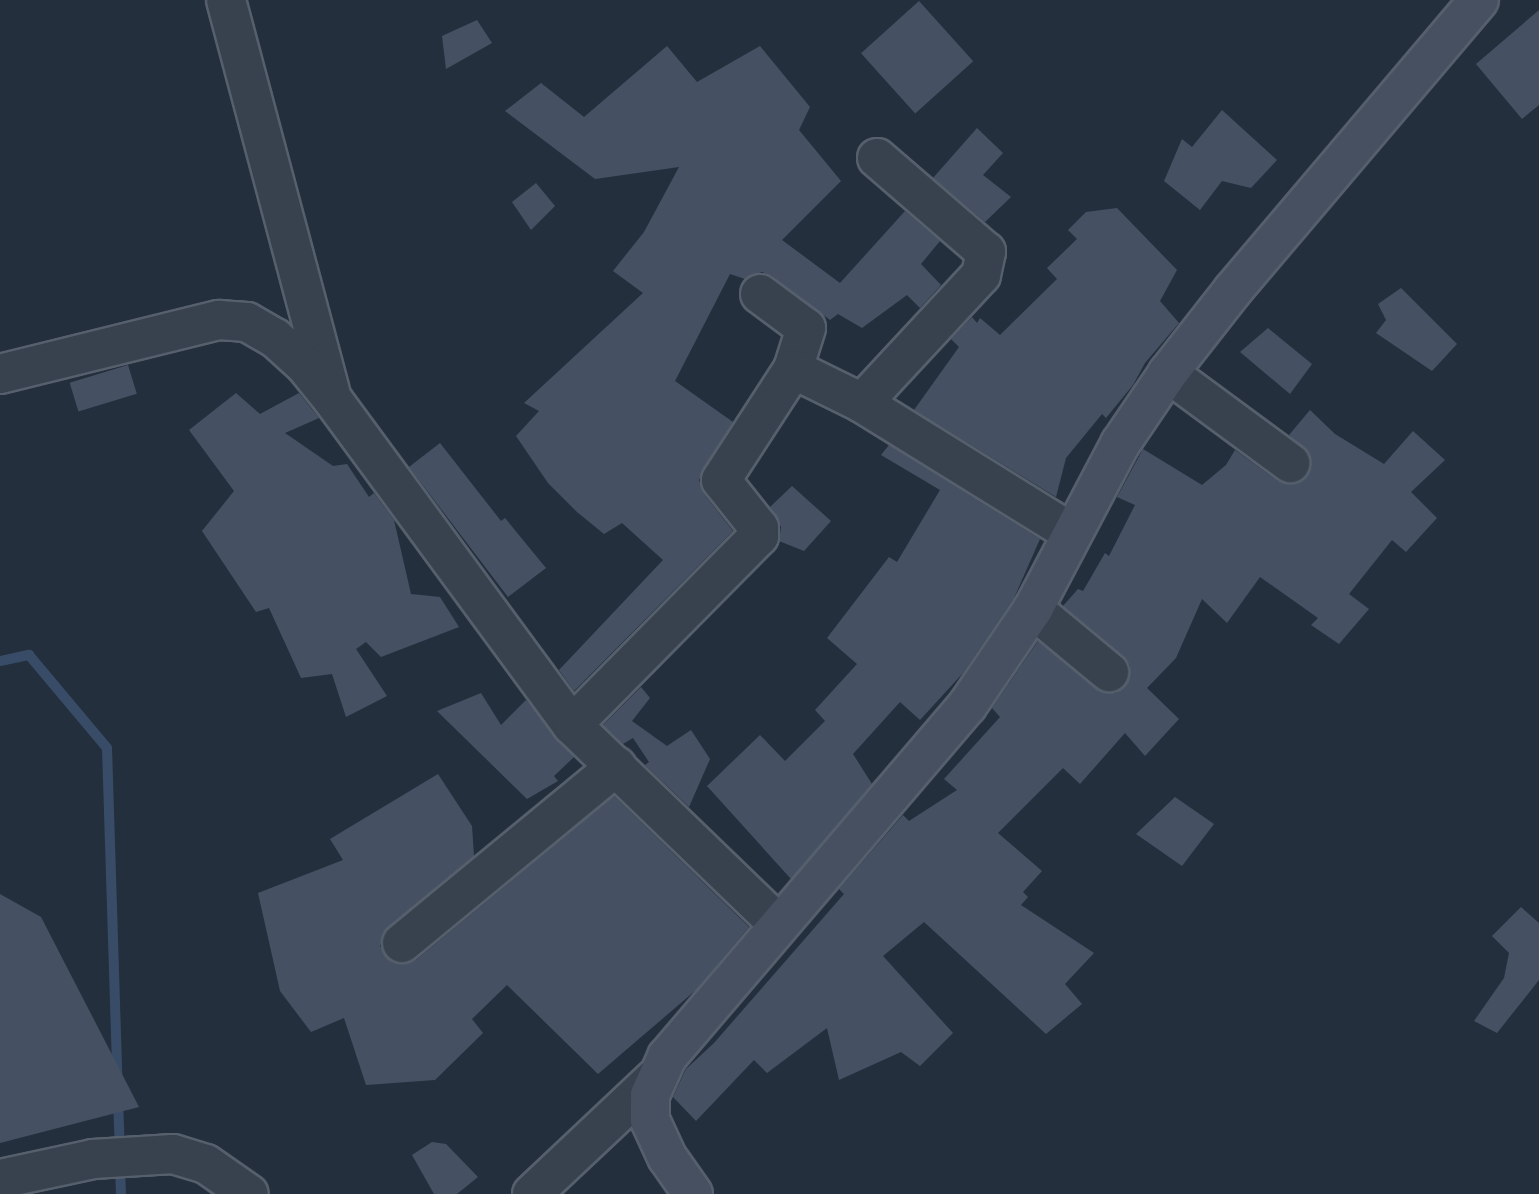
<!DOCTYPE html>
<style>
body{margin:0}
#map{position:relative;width:1539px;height:1194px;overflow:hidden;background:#242f3e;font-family:"Roboto Condensed",sans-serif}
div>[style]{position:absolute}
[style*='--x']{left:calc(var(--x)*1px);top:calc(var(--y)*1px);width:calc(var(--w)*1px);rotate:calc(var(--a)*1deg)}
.stream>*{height:10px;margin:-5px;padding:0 5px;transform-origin:5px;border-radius:5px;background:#394c67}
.building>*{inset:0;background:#455162;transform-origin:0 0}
.roads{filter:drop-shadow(2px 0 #565f6c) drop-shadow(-2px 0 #565f6c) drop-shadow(0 2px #565f6c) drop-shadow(0 -2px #565f6c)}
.street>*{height:38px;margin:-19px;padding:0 19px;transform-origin:19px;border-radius:19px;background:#38414e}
.secondary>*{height:38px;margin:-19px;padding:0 19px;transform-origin:19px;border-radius:19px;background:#465061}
span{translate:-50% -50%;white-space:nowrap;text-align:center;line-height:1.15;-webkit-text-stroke:5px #1d2633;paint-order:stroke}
</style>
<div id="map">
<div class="stream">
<div style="--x:0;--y:661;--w:30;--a:-12"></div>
<div style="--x:29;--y:655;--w:121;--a:50"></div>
<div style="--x:107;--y:748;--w:327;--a:88.2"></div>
<div style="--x:118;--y:1100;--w:51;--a:87.8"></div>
<div style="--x:120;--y:1167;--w:27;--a:88"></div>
</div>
<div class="building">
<div style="left:919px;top:1px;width:81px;height:78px;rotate:48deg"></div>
<div style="clip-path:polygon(1539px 10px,1539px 105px,1522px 119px,1476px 64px)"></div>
<div style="clip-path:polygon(477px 20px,492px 43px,446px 69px,442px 36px)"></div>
<div style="clip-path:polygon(667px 46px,697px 82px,760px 46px,810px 107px,799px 130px,841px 181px,782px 240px,840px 283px,905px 211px,940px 241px,921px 264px,941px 285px,920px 308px,907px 295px,862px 328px,838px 314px,830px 320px,772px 276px,762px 272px,745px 279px,730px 274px,675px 381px,733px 422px,699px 480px,704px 494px,733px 531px,574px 691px,559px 670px,663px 560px,622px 523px,604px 534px,577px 512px,548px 483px,516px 436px,539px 411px,524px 403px,643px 293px,613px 271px,644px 232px,679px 167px,595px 179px,505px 111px,541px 83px,584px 117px)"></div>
<div style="clip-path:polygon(1222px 110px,1277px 160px,1251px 188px,1222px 181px,1200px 210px,1164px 181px,1182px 139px,1192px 147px)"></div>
<div style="clip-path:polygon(977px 128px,1003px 153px,983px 175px,1011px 197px,985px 222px,933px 178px)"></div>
<div style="clip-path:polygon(536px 183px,555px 206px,531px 230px,512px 202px)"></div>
<div style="clip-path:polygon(1117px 208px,1177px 270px,1160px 301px,1179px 323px,1145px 363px,1133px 385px,1106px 418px,1102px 414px,1066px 458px,1056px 497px,914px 410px,959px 347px,951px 339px,972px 317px,977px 323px,980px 318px,1000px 335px,1057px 279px,1047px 268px,1077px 239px,1068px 230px,1086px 212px)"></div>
<div style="clip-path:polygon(1401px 288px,1457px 344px,1432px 371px,1376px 333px,1386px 320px,1378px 304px)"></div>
<div style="clip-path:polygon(1268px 328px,1312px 364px,1290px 394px,1240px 352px)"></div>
<div style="left:128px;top:365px;width:30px;height:61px;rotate:73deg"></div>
<div style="clip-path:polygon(236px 393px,260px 414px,299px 393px,319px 418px,285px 433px,333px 466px,347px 464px,369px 497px,374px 493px,394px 520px,411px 594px,440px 597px,459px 627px,381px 657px,366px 642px,356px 649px,387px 696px,346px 717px,332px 674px,301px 678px,269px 608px,256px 612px,202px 531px,234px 491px,189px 430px)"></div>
<div style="clip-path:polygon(1310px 410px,1335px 434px,1384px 464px,1413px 431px,1445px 460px,1411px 492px,1437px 518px,1406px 552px,1392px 540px,1349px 594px,1369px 609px,1339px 644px,1311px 625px,1318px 618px,1260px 577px,1227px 623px,1202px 599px,1176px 658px,1147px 688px,1179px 719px,1145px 756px,1125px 733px,1080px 784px,1063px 768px,998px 833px,1042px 871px,1023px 892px,1028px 897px,1021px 905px,1094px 953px,1065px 984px,1082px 1004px,1046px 1034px,924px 922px,883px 956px,953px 1033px,920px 1066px,901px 1052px,839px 1080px,827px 1028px,767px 1073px,754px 1060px,696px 1121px,673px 1097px,686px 1069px,714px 1043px,844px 894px,839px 889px,903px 815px,909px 821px,957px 790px,944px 779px,1000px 717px,992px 708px,1038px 641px,1096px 689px,1116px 693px,1126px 685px,1130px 665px,1123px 656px,1063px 606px,1078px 589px,1083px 591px,1105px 553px,1109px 556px,1135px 505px,1117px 497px,1143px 449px,1202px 485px,1226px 465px,1235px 450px,1278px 481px,1298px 483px,1308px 475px,1310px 455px,1289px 435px)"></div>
<div style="clip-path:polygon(440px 443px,501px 521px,505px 518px,546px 568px,508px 597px,409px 467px)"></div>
<div style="clip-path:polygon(889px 445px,1040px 539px,1014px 598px,963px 673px,920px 720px,900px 702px,853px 754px,872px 784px,791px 879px,707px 786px,760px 735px,785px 761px,825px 721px,815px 710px,857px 664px,827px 638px,889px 557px,897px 562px,940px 490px,881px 455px)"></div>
<div style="clip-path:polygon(792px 486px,831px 521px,804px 551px,779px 541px,781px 527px,770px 507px)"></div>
<div style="clip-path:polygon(641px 687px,650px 698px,632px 721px,667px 746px,691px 730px,710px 759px,689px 807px,645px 765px,649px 762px,633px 738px,623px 744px,603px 725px)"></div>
<div style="clip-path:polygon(481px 693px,501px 725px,526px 700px,574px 757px,554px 776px,558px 781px,527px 799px,437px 711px)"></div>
<div style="clip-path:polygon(438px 774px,472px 826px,474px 856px,388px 927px,380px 946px,394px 963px,416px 960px,614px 796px,749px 927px,696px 990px,598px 1074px,507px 985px,472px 1019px,483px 1033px,435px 1080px,366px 1085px,344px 1018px,311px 1032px,280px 991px,258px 893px,343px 860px,330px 839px)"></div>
<div style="clip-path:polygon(1175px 797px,1214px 824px,1182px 866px,1136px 834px)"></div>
<div style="clip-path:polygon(0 894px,41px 917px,139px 1107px,0 1143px)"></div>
<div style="clip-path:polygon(1521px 907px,1539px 923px,1539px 980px,1497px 1033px,1474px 1021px,1504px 978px,1509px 953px,1492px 936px)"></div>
<div style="clip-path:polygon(432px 1142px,446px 1144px,478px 1177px,457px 1194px,434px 1194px,412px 1155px)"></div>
</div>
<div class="roads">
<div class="street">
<div style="--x:226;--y:0;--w:404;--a:75.1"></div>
<div style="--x:760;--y:294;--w:57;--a:36.5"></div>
<div style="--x:806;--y:328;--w:43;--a:107.6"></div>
<div style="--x:1168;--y:373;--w:152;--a:36.4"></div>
<div style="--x:0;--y:374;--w:226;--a:-13.9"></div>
<div style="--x:219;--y:320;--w:28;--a:4"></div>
<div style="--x:247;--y:322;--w:32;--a:30"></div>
<div style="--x:275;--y:338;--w:40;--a:42"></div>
<div style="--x:305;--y:365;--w:45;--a:51.3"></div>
<div style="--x:333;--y:400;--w:403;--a:53.7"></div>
<div style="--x:572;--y:725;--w:286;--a:44"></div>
<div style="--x:862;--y:403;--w:247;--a:31.8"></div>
<div style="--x:1033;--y:609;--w:99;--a:39.7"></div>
<div style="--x:572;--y:725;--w:266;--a:-45.3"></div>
<div style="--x:759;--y:536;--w:8;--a:-90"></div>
<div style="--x:759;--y:528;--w:61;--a:-128.4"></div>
<div style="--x:721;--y:480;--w:132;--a:-57"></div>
<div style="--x:793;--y:369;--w:77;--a:26.2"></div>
<div style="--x:862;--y:403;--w:175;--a:-47.1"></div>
<div style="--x:981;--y:275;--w:24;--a:-78"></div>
<div style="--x:986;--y:252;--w:144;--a:-139.2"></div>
<div style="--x:402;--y:943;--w:278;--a:-39.5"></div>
<div style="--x:0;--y:1179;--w:95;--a:-12.1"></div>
<div style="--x:93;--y:1159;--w:80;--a:-3.6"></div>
<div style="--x:173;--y:1154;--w:34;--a:17"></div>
<div style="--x:206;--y:1164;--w:52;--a:34.9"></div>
<div style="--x:532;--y:1194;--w:169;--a:-43.3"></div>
</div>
<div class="secondary">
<div style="--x:693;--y:1194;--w:45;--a:-125.1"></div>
<div style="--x:667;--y:1157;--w:41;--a:-114.7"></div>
<div style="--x:650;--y:1120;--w:25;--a:-90"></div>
<div style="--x:650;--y:1095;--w:42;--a:-65.9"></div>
<div style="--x:667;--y:1057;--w:462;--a:-49.5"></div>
<div style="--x:967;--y:706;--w:117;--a:-55.8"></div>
<div style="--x:1033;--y:609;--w:187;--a:-62.2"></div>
<div style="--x:1120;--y:444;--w:86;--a:-55.9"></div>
<div style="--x:1168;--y:373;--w:105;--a:-51.9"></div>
<div style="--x:1233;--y:290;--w:380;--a:-49.7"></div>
</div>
</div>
</div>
